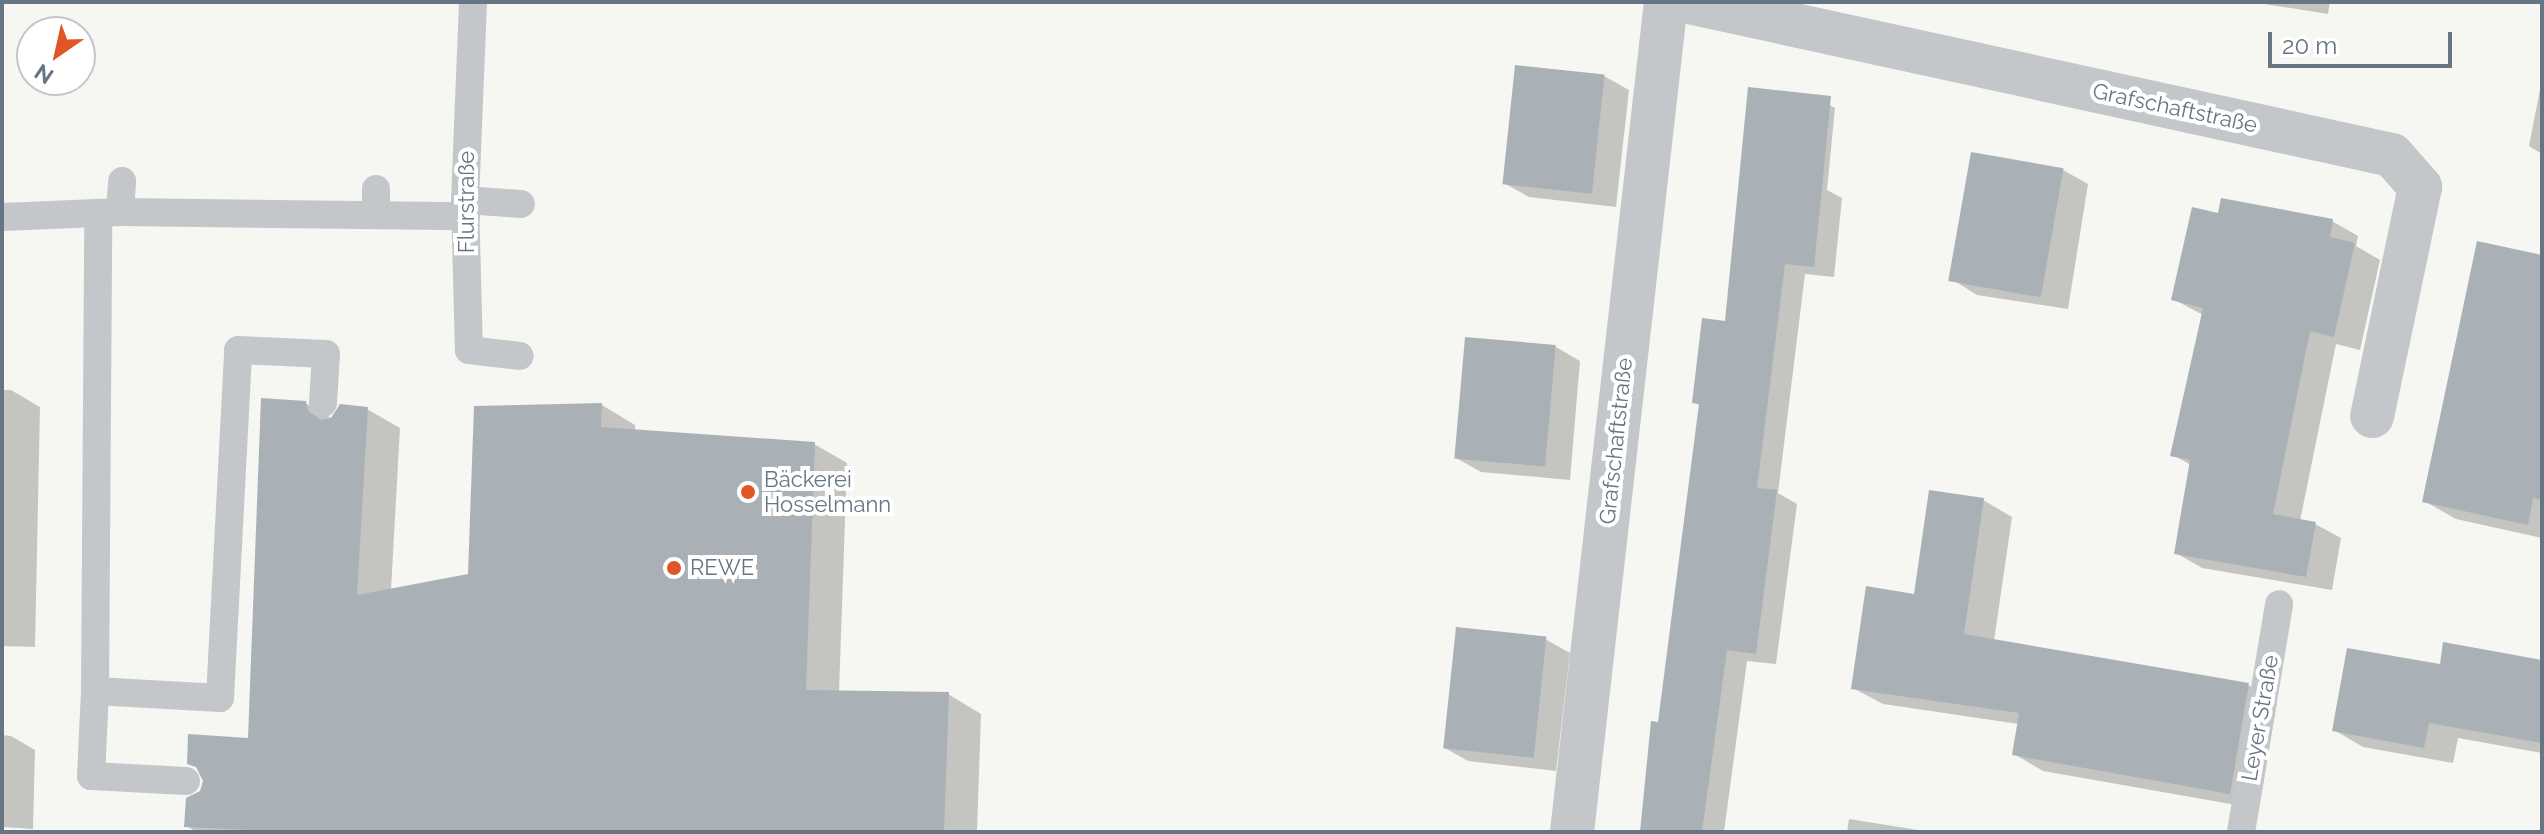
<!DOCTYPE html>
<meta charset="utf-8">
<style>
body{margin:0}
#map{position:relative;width:2544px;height:834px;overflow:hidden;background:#f6f6f2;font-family:Raleway,sans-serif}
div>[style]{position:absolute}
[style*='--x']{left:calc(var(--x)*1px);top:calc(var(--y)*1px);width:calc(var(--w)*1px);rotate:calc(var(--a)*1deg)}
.shadow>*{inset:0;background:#0003}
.building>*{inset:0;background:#a9b1b7;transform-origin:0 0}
.service>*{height:28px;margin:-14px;padding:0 14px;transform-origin:14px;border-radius:14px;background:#c3c7ca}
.minor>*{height:44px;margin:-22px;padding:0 22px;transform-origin:22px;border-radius:22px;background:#c3c7ca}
.dots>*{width:22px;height:22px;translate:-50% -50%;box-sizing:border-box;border:4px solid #fff;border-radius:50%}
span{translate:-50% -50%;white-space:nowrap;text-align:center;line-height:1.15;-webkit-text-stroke:8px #fff;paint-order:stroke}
.street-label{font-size:22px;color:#657583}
.poi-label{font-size:22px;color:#657583}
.left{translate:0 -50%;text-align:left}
.frame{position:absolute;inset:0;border:4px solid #657583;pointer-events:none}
.north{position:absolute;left:16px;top:16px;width:80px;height:80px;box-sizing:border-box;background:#fff;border:2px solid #c1c8cd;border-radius:50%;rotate:214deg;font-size:22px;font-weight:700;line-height:32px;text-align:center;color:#657583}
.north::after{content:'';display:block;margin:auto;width:28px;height:36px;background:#e15626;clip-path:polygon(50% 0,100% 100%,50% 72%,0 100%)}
.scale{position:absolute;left:2268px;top:32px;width:184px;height:36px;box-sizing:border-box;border:4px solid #657583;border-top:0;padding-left:10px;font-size:24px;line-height:28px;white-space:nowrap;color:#657583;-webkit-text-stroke:6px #fff;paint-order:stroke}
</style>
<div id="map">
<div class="shadow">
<div style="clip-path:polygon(2252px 2px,2330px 2px,2328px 14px)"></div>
<div style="clip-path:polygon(1604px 76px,1629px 90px,1616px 207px,1529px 197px,1504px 183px)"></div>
<div style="clip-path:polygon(2542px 79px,2542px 154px,2529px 146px)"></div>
<div style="clip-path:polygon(1814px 96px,1835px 108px,1827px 190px,1842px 198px,1834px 277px,1805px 274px,1778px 493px,1797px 504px,1776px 664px,1747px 661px,1724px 832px,1642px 832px,1660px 724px,1701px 406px,1694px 402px)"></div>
<div style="clip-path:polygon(2063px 170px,2088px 184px,2068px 309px,1977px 295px,1953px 280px)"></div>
<div style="clip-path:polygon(2219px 216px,2332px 221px,2358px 236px,2356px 246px,2380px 260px,2360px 350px,2336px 344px,2300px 521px,2315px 524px,2341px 538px,2332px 590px,2202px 568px,2176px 553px,2191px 465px,2173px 455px,2203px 315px,2173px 299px)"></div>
<div style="clip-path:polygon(2542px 257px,2542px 538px,2456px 519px,2424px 501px)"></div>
<div style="clip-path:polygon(1466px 339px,1556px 347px,1580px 361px,1570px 480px,1481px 472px,1456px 458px)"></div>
<div style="clip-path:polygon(2px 390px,11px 390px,40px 407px,35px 647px,2px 646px)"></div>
<div style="clip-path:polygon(305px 403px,333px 419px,367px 409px,400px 428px,391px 590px,470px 575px,476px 408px,602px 405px,635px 425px,635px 432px,814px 444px,847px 463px,839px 693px,948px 694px,981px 714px,977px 832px,197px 832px,186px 826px,201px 792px,250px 740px)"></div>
<div style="clip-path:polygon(1983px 500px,2012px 517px,1994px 641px,2248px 685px,2277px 702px,2259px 809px,2043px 771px,2014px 754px,2019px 724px,1883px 704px,1853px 688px)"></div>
<div style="clip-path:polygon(1545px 639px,1570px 653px,1556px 771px,1468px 761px,1443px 747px)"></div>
<div style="clip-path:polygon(2542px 662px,2542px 753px,2458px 738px,2453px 763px,2363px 747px,2334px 730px)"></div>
<div style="clip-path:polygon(2px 735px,11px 736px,35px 750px,33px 829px,2px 827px)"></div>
<div style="clip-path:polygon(1849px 819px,1931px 832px,1847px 832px)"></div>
</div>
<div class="building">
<div style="left:1515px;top:65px;width:90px;height:120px;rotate:6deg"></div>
<div style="clip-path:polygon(1748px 87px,1831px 96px,1814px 267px,1785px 264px,1757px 488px,1777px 490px,1756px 654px,1727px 650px,1702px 832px,1640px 832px,1651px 721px,1658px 722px,1699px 404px,1692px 403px,1702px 318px,1725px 321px)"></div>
<div style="left:1971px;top:152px;width:94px;height:131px;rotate:10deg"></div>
<div style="clip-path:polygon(2221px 198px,2333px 219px,2330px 237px,2355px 243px,2334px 337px,2310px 331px,2273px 514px,2316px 522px,2306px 577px,2174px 554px,2190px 460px,2170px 456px,2203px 308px,2171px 300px,2192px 207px,2218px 213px)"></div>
<div style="clip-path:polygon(2477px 241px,2542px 255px,2542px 500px,2533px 498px,2528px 525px,2422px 502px)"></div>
<div style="left:1465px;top:337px;width:91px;height:122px;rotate:5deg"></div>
<div style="clip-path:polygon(261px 398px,306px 401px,308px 411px,321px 420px,331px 418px,340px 404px,368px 407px,357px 595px,468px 574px,474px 406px,602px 403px,601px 427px,815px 442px,806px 690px,949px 692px,944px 832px,298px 832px,184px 827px,186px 798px,200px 791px,203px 781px,196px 767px,187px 764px,188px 734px,248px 738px)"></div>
<div style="clip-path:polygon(1929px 490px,1984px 498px,1964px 634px,2249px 683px,2230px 794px,2012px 755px,2019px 713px,1851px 689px,1866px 586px,1914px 594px)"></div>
<div style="left:1456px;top:627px;width:91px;height:122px;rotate:6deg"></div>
<div style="clip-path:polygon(2443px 642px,2542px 660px,2542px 743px,2429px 723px,2424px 748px,2332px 731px,2347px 648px,2440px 664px)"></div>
</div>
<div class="service">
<div style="--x:473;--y:2;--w:198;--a:92.3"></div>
<div style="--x:465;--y:200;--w:150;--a:88.5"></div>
<div style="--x:469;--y:350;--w:51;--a:6.7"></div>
<div style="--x:465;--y:200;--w:56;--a:4.1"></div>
<div style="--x:120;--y:212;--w:31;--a:-86"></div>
<div style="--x:376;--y:215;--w:26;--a:-90"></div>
<div style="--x:2;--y:217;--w:118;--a:-2.4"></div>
<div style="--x:120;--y:212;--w:346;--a:0.7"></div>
<div style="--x:95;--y:691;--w:478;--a:-89.6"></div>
<div style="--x:186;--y:781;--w:95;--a:-177"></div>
<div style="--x:91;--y:776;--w:85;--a:-87.3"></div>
<div style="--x:95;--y:691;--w:125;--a:3.2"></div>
<div style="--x:220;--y:698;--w:348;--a:-87"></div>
<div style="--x:238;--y:350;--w:88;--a:2.6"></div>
<div style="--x:326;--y:354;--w:49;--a:93.5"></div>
<div style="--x:2241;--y:832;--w:231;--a:-80.5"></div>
</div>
<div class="minor">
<div style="--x:1689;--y:2;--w:719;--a:12.28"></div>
<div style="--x:2392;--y:155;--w:43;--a:48.8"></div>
<div style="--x:2420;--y:187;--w:234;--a:101.8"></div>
<div style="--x:1572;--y:832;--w:835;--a:-83.54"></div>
</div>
<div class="dots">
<div style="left:748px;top:492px;background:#e15626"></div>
<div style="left:674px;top:568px;background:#e15626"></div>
</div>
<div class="street-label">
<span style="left:2175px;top:108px;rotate:12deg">Grafschaftstraße</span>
<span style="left:467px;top:202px;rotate:-90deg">Flurstraße</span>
<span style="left:1616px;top:441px;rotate:-84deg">Grafschaftstraße</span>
<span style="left:2260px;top:718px;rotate:-80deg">Leyer Straße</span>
</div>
<div class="poi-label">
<span class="left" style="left:764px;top:492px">Bäckerei<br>Hosselmann</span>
<span class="left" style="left:690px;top:568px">REWE</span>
</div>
<div class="frame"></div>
<div class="north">N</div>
<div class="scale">20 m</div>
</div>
